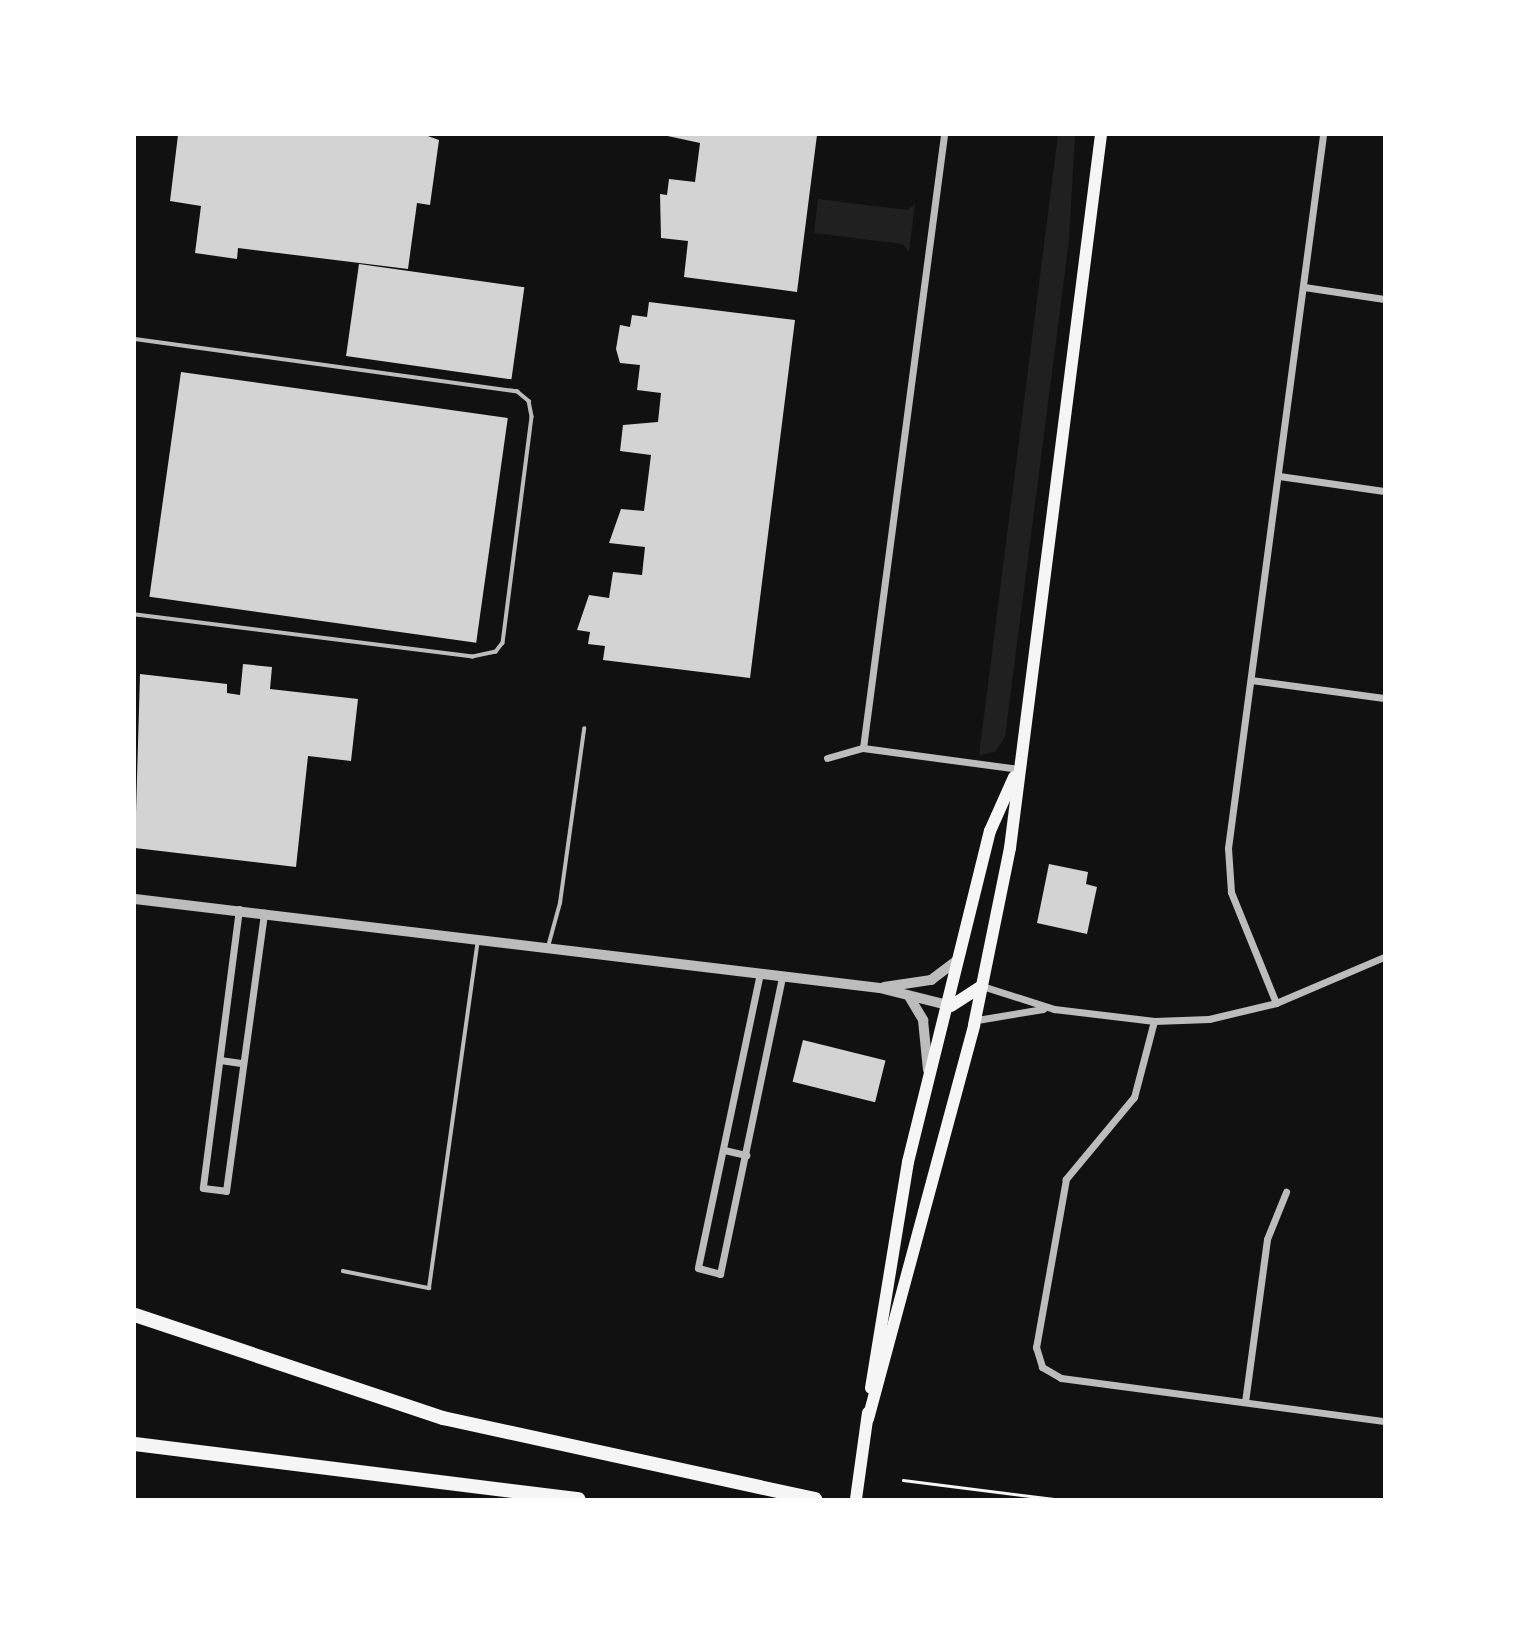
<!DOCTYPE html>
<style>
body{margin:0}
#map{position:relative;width:1519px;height:1634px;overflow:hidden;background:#111;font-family:Lora,serif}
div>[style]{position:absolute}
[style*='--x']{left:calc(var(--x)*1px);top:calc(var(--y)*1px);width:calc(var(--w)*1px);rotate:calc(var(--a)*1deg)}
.green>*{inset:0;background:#202020}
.building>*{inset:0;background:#d3d3d3;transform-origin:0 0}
.path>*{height:2.5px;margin:-1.25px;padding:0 1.25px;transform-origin:1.25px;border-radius:1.25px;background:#f5f5f5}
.service>*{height:3.5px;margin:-1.75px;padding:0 1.75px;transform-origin:1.75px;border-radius:1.75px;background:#bcbcbc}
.minor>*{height:7px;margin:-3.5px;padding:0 3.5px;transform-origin:3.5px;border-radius:3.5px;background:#bcbcbc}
.tertiary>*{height:10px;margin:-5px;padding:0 5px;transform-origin:5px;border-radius:5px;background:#bcbcbc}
.primary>*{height:12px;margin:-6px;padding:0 6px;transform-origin:6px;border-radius:6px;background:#f5f5f5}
.motorway>*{height:14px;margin:-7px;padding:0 7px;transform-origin:7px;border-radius:7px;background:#f5f5f5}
span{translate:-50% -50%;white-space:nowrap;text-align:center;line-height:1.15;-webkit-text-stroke:7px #fff;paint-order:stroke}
.frame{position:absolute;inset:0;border:136px solid #fff;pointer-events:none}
</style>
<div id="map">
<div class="green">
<div style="clip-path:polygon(1058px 135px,1075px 135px,1069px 240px,1005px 737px,995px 752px,979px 755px)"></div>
<div style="clip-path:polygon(818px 199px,907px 210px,915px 204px,909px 252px,903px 244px,814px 233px)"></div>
</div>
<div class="building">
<div style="clip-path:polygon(178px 135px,425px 135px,439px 140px,430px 205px,417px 203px,408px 269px,238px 248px,237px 259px,195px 253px,201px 206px,170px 201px)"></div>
<div style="clip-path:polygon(663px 135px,817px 135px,797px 292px,684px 277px,688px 241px,661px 238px,660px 194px,667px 195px,669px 179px,695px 182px,700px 143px)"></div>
<div style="left:359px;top:264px;width:167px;height:93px;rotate:8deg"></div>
<div style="clip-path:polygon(649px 302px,795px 320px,750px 678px,603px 660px,605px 646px,588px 644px,590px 632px,577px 630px,589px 595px,609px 598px,613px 572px,642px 575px,645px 547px,609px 543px,621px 509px,644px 511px,651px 455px,620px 451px,623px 425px,658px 422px,661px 393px,637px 390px,640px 365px,620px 363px,616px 349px,620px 325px,630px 327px,632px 315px,647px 317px)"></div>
<div style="left:181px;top:372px;width:330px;height:227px;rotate:8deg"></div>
<div style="clip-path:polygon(243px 664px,272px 667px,270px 689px,358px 699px,351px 761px,308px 756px,296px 867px,135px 848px,140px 674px,227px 684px,227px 693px,240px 695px)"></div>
<div style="clip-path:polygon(1049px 864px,1088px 872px,1086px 884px,1097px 887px,1087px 934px,1037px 923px)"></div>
<div style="left:803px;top:1040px;width:85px;height:43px;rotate:14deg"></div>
</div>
<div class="path">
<div style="--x:903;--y:1480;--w:152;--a:7.2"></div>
</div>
<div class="service">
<div style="--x:135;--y:339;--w:386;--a:7.8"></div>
<div style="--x:517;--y:391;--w:16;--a:40"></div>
<div style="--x:529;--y:401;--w:16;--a:79"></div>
<div style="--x:532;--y:417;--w:228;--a:97.3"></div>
<div style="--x:503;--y:643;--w:11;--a:128"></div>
<div style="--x:496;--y:652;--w:24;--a:168"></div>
<div style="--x:473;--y:657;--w:341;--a:-172.9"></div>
<div style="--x:548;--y:947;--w:46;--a:-74.7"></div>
<div style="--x:560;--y:903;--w:176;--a:-82.1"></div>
<div style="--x:343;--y:1271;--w:88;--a:11.2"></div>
<div style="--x:429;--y:1288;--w:351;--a:-82"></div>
</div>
<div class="minor">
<div style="--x:944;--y:135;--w:618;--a:97.53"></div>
<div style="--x:863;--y:748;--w:156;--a:7.7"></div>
<div style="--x:1304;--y:287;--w:81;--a:8.5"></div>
<div style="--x:1279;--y:476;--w:106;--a:8.1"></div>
<div style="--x:1251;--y:680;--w:134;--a:7.7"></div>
<div style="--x:827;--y:758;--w:37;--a:-16"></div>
<div style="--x:239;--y:909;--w:281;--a:97.4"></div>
<div style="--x:203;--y:1188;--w:23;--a:7"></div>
<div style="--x:226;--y:1191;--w:281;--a:-82.2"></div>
<div style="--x:760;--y:973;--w:301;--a:101.9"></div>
<div style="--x:698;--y:1268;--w:23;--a:15"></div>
<div style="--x:720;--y:1274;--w:304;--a:-78.2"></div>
<div style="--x:982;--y:986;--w:76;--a:17.7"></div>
<div style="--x:1054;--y:1009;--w:101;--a:6.8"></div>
<div style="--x:1154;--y:1021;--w:55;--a:-2.1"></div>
<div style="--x:1209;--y:1019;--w:69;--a:-13.4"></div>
<div style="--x:1276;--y:1003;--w:117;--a:-23.1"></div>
<div style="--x:1276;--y:1003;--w:120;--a:-112.1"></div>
<div style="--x:1231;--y:892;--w:44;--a:-93.9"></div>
<div style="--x:1228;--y:848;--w:719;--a:-82.41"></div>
<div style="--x:977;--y:1020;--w:67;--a:-9.5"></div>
<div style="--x:1154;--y:1021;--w:79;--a:104.7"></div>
<div style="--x:1134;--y:1097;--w:107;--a:129.7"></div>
<div style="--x:1066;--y:1179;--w:171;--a:100.1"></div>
<div style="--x:1036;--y:1347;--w:21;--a:73"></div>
<div style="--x:1042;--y:1367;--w:22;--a:30"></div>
<div style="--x:1061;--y:1378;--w:326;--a:7.6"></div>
<div style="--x:220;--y:1060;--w:21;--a:8"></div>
<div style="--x:724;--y:1150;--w:23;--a:13"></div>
<div style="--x:1245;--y:1402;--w:164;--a:-82.3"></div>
<div style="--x:1267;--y:1239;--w:51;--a:-68"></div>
</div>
<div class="tertiary">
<div style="--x:135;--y:899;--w:750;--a:6.81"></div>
<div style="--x:880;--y:988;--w:73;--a:14.2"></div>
<div style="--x:884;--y:987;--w:48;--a:-8.5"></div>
<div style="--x:931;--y:980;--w:35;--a:-37"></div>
<div style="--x:910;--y:998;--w:26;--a:59"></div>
<div style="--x:923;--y:1020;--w:50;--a:84.3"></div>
</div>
<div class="primary">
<div style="--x:951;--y:1006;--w:37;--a:-33"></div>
<div style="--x:871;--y:1388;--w:229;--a:-80.7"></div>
<div style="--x:908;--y:1162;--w:341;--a:-76.1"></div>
<div style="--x:990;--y:831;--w:59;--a:-66"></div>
<div style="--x:868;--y:1419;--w:408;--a:-74.9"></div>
<div style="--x:974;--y:1025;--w:181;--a:-78.5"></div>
<div style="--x:1010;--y:848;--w:719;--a:-82.73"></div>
<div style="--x:856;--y:1499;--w:87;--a:-82.1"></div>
</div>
<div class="motorway">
<div style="--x:135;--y:1315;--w:325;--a:18.5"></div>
<div style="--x:443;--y:1418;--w:381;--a:12.3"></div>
<div style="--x:135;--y:1444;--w:447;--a:7.1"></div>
</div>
<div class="frame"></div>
</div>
